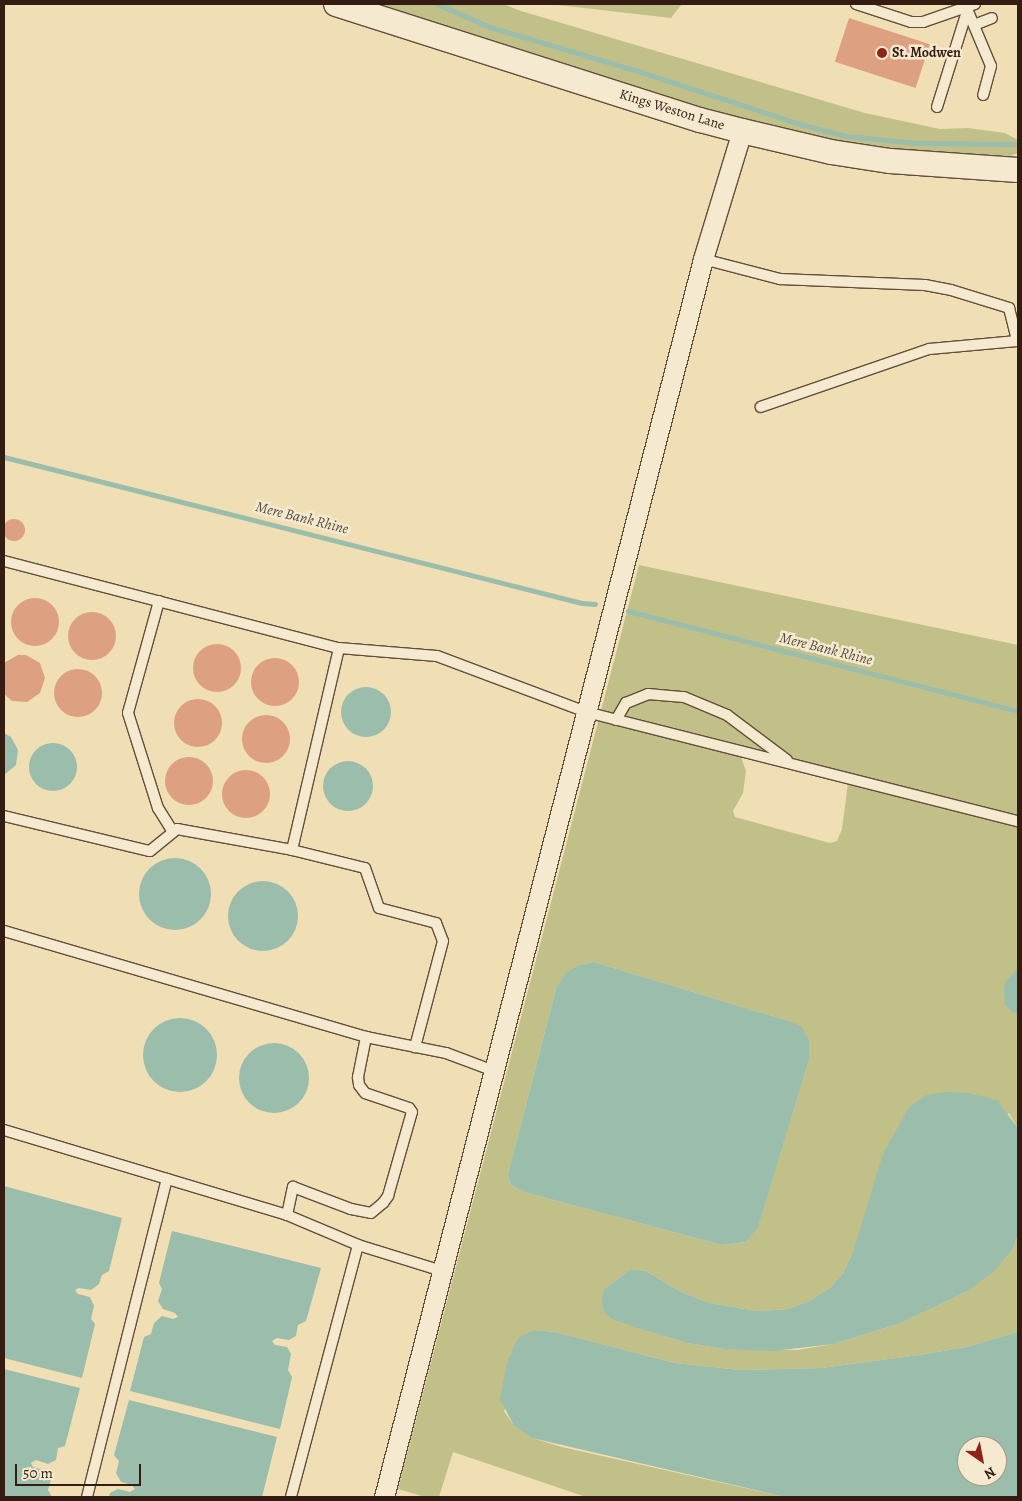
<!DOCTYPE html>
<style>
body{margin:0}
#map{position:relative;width:1022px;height:1501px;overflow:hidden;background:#f0dfb5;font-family:Alegreya,serif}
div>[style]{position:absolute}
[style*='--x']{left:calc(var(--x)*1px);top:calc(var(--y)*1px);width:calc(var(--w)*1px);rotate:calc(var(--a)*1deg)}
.green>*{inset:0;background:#c1c088}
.water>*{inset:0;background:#9bbdab}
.round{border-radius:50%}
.stream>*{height:5px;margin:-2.5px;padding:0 2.5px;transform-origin:2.5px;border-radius:2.5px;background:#9bbdab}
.building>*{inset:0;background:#dda181;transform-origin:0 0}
.roads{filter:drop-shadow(1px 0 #644d3b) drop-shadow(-1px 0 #644d3b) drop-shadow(0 1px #644d3b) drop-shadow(0 -1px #644d3b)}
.service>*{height:10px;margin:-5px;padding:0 5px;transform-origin:5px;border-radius:5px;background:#f5eacf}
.minor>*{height:19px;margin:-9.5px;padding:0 9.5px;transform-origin:9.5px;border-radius:9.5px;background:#f5eacf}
.tertiary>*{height:24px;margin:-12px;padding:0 12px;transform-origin:12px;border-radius:12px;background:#f5eacf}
.dots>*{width:14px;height:14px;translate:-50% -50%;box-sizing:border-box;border:2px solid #f5eacf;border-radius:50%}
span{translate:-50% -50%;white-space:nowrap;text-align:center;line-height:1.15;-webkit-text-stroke:5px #f5eacf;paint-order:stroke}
.poi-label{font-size:14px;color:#351c12;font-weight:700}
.left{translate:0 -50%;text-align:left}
.street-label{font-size:14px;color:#351c12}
.water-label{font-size:15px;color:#544c40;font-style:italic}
.frame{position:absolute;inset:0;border:5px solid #351c12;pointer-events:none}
.north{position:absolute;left:957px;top:1436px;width:50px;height:50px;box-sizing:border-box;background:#f5eacf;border:1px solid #a89883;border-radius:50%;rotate:147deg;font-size:14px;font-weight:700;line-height:20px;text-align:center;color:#351c12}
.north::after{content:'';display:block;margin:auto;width:18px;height:22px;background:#8f2418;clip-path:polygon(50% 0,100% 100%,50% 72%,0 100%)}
.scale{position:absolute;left:15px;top:1464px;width:126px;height:22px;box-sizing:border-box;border:2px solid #351c12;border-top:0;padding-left:6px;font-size:15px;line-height:18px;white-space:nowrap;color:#351c12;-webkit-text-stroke:4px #f5eacf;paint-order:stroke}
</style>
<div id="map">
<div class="green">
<div style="clip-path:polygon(371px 4px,503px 4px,521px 11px,865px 113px,940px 129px,968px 128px,1005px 133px,1018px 140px,1018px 153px,1005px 158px,850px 146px,753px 126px)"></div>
<div style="clip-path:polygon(549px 4px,682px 4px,671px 18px)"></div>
<div style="clip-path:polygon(evenodd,639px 565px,1018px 645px,1018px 1128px,1009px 1113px,853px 1252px,843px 1273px,830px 1288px,809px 1301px,788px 1309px,757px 1311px,710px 1303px,681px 1292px,646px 1271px,631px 1269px,604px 1289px,640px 1329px,687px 1343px,724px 1349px,797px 1350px,834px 1344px,901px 1323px,968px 1291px,1012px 1250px,1018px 1235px,1018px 1332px,966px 1347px,919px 1355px,821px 1368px,740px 1370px,675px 1363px,555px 1332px,535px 1330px,504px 1411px,514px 1426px,532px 1438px,562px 1447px,785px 1497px,586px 1497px,453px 1452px,439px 1497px,425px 1497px,398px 1489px,639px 565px,741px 757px,848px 783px,842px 829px,837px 841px,830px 843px,735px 817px,733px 811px,743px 793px,746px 771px,741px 757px,639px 565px,594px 962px,789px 1021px,809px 1060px,758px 1226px,746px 1242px,722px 1245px,535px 1195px,519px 1190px,510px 1184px,508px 1174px,556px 989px,579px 965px,594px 962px)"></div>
</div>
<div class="water">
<div class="round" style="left:341px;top:687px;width:50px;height:50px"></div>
<div style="clip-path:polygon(4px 733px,11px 737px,18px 750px,16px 765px,4px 775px)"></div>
<div class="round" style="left:29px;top:743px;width:48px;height:48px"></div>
<div class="round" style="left:323px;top:761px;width:50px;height:50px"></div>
<div class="round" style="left:139px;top:858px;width:72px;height:72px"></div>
<div class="round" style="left:228px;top:881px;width:70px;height:70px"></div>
<div style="clip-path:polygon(594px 962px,789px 1021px,802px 1027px,809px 1040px,809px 1060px,758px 1227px,746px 1242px,722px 1245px,535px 1195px,519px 1190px,510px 1184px,508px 1174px,556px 989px,566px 973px,579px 965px)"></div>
<div style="clip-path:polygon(1018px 968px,1018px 1014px,1012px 1012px,1005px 1005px,1004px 987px,1006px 981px)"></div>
<div class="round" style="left:143px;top:1018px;width:74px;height:74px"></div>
<div class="round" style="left:239px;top:1043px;width:70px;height:70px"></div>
<div style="clip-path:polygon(947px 1092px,968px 1093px,997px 1100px,1018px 1128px,1018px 1235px,1012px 1250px,994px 1271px,968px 1291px,901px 1323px,834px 1344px,773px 1351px,724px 1349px,687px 1343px,640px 1329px,612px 1319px,604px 1312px,602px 1302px,604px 1289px,631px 1269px,646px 1271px,681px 1292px,710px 1303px,757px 1311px,788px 1309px,809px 1301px,830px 1288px,843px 1273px,853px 1252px,883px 1154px,909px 1107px,926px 1095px)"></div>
<div style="clip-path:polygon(4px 1186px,122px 1218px,109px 1271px,102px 1275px,99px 1284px,91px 1290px,79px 1288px,75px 1290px,78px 1294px,90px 1297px,94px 1306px,91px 1319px,95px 1324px,82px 1378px,4px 1358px)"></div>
<div style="clip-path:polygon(172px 1231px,321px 1268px,306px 1321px,298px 1325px,296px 1336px,289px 1340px,277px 1338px,272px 1341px,275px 1345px,287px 1347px,291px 1354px,288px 1370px,292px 1377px,280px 1429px,130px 1391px,144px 1337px,151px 1334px,154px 1323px,162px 1316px,173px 1319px,178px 1317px,175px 1313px,163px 1309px,158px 1301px,162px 1289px,159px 1283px)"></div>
<div style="clip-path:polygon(evenodd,535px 1330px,555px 1332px,675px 1363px,740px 1370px,821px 1368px,919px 1355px,966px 1347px,1018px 1332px,1018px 1497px,785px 1497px,532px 1438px,514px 1426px,500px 1399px,507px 1363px,518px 1338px,535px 1330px,967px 1446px,997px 1446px,997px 1476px,967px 1476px,967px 1446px)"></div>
<div style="clip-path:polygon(4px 1369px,80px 1388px,65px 1446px,58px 1448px,56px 1460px,48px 1464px,36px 1460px,31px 1463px,33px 1467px,47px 1471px,51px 1479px,48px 1490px,52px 1497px,4px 1497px)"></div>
<div style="clip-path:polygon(129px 1400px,277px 1437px,262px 1497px,109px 1497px,110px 1493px,118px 1489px,130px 1492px,135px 1489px,132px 1485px,121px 1482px,116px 1473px,119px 1461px,114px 1455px)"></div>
</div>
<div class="stream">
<div style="--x:437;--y:4;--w:58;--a:23.5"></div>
<div style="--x:490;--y:27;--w:154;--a:16.6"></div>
<div style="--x:638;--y:71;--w:174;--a:18.1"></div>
<div style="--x:803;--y:125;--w:44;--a:14.3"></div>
<div style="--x:846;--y:136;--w:71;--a:5.6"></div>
<div style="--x:917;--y:143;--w:97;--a:0.6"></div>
<div style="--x:4;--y:457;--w:596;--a:14.18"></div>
<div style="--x:582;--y:603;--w:13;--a:4"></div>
<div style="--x:628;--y:611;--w:403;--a:14.4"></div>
</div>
<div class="building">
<div style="left:849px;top:18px;width:85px;height:46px;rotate:18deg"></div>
<div class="round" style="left:3px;top:519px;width:22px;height:22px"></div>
<div class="round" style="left:11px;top:598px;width:48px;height:48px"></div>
<div class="round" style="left:68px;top:612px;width:48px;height:48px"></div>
<div class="round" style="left:193px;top:644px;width:48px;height:48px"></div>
<div style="clip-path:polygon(18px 655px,26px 655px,40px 663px,45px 678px,40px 693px,27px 702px,12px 701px,4px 694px,4px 663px)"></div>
<div class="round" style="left:251px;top:658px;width:48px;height:48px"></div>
<div class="round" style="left:54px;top:669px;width:48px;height:48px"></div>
<div class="round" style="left:174px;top:699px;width:48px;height:48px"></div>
<div class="round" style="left:242px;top:715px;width:48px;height:48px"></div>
<div class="round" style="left:165px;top:757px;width:48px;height:48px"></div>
<div class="round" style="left:222px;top:770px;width:48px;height:48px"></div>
</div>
<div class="roads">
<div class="service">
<div style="--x:856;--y:4;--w:58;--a:18.1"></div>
<div style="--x:911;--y:22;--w:12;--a:0"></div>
<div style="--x:923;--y:22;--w:55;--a:-19.1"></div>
<div style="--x:967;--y:9;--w:62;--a:67.2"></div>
<div style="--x:991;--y:66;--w:30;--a:105"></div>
<div style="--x:974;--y:25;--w:19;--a:-21"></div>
<div style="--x:937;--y:107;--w:101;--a:-72.6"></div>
<div style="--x:703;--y:259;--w:80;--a:14.6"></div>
<div style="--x:780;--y:279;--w:145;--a:2.4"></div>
<div style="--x:925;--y:285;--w:26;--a:11"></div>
<div style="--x:951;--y:290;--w:61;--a:17.2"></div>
<div style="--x:1009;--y:308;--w:34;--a:76"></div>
<div style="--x:1017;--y:341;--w:88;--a:174.8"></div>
<div style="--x:929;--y:349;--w:178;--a:161"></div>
<div style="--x:4;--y:561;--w:346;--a:14.6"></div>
<div style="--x:339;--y:648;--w:98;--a:4.7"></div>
<div style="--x:437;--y:656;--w:159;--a:20.6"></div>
<div style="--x:586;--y:712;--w:446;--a:14.2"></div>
<div style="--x:159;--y:601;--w:116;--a:105.5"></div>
<div style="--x:128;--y:713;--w:100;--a:72.5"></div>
<div style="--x:158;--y:808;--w:28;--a:58"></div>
<div style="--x:616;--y:720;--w:20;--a:-60"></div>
<div style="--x:626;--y:703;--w:24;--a:-22"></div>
<div style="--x:648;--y:694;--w:36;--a:5"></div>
<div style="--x:684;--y:697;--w:47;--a:22.7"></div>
<div style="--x:727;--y:715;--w:75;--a:36.9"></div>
<div style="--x:4;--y:816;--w:150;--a:13.5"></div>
<div style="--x:150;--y:851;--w:35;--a:-39"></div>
<div style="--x:177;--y:829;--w:117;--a:10.3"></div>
<div style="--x:292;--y:850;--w:75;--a:13.9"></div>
<div style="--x:365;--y:868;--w:42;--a:70.7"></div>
<div style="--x:379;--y:908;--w:59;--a:14.7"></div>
<div style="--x:436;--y:923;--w:19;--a:69"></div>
<div style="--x:443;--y:941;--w:110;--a:104.8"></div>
<div style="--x:292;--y:850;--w:207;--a:-76.9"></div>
<div style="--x:4;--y:931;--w:377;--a:16.3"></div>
<div style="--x:366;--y:1037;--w:82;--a:11.3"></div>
<div style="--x:446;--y:1053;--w:51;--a:20.6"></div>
<div style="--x:4;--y:1130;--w:295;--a:16.7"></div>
<div style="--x:287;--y:1215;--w:29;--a:-78"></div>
<div style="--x:293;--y:1187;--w:62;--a:20.8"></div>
<div style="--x:351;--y:1209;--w:20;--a:11"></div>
<div style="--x:371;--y:1213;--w:16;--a:-40"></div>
<div style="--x:383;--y:1203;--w:9;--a:-54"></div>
<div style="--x:388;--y:1196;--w:87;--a:-74.1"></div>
<div style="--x:412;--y:1112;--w:5;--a:-127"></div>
<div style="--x:409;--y:1108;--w:46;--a:-161.2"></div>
<div style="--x:365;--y:1093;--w:10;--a:-127"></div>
<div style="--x:359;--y:1085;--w:8;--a:-97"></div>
<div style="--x:358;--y:1077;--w:41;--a:-78.7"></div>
<div style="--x:287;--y:1215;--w:77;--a:22.9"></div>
<div style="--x:358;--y:1245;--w:261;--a:104.9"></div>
<div style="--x:358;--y:1245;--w:88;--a:17.2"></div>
<div style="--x:87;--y:1497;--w:328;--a:-75.9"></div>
</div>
<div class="minor">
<div style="--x:384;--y:1497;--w:1278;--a:-75.55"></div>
<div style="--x:703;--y:259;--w:134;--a:-73.1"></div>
</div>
<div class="tertiary">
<div style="--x:336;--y:4;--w:382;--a:17.7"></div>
<div style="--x:700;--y:120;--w:43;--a:14.7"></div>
<div style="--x:742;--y:131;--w:91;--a:13.3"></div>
<div style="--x:831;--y:152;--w:60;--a:8.7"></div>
<div style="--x:890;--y:161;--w:128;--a:4"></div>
</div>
</div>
<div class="dots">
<div style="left:882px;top:53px;background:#8f2418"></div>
</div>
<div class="poi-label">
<span class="left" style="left:892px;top:53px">St. Modwen</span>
</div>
<div class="street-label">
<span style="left:672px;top:110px;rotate:17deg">Kings Weston Lane</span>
</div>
<div class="water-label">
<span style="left:302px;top:518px;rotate:14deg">Mere Bank Rhine</span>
<span style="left:826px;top:649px;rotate:14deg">Mere Bank Rhine</span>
</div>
<div class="frame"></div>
<div class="north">N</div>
<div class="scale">50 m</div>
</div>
